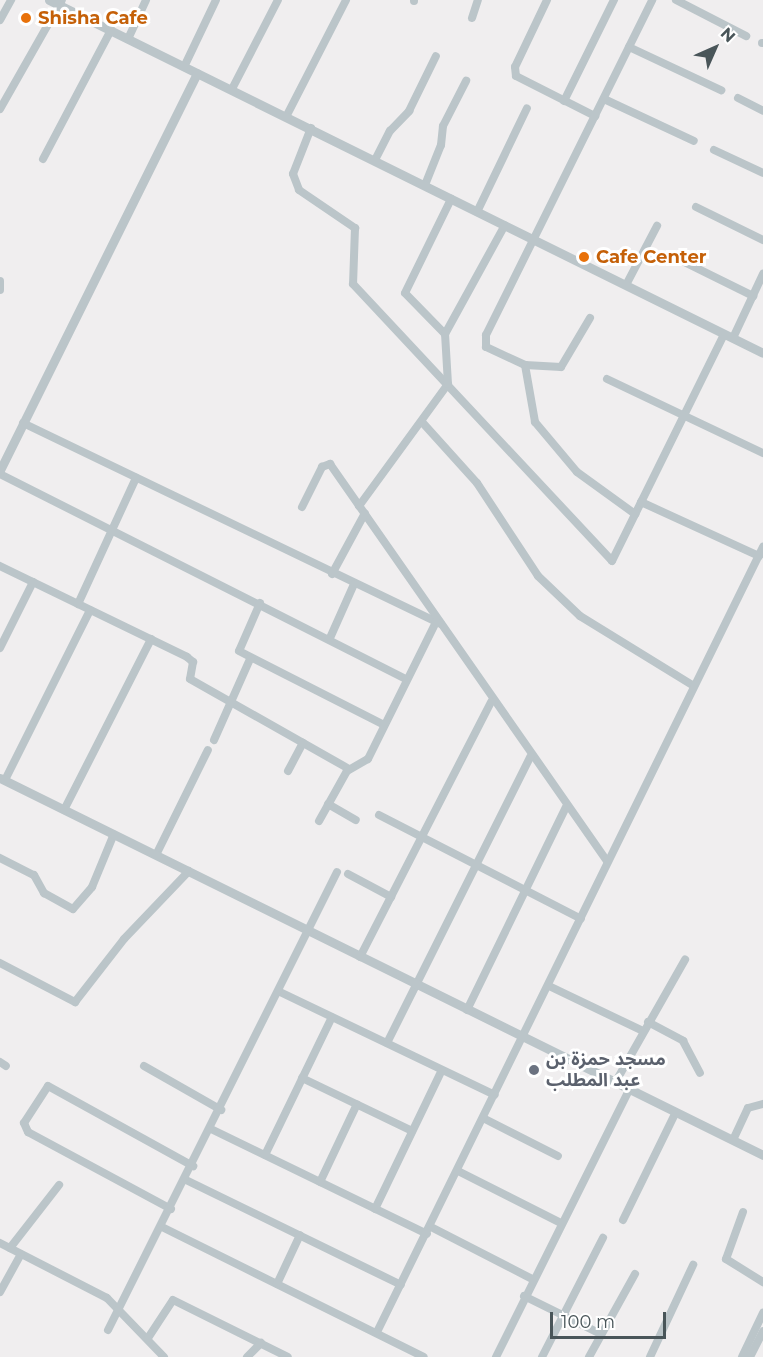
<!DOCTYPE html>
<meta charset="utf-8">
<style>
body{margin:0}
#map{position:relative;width:763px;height:1357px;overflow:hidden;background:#f0eeef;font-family:Montserrat,"Noto Sans Arabic",sans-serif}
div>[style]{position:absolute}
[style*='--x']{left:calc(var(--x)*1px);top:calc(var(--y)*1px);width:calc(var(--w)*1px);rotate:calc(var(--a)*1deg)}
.minor>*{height:8px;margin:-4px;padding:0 4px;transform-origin:4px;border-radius:4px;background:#bbc5c9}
.tertiary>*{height:9px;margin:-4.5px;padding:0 4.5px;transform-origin:4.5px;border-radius:4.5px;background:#bbc5c9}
.dots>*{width:16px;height:16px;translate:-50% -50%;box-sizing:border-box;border:3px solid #fff;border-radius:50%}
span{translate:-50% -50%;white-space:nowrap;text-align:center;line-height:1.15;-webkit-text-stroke:6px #fff;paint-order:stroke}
.food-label{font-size:18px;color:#c56008;font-weight:700}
.left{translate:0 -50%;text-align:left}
.worship-label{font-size:18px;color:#5b616d;font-weight:700}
.north{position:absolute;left:685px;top:18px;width:60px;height:60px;-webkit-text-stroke:4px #fff;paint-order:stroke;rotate:45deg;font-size:16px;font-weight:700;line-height:24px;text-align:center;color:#495559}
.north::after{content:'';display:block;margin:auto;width:21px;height:27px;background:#495559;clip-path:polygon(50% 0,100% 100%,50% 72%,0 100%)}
.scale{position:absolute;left:550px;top:1312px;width:116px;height:27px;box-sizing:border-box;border:3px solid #495559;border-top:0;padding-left:8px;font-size:18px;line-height:21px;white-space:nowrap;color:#495559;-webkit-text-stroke:4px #fff;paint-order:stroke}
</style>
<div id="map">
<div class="minor">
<div style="--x:414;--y:0;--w:1;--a:90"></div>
<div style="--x:547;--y:0;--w:74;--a:115.5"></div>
<div style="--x:515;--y:67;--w:9;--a:84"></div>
<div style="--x:516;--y:76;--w:89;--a:26.9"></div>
<div style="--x:676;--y:0;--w:79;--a:27.2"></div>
<div style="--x:472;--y:18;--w:19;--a:-72"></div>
<div style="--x:0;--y:20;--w:23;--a:-61"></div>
<div style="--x:128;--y:39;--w:43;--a:-65.2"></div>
<div style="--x:762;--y:43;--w:1;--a:0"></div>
<div style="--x:629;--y:47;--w:102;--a:25.1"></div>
<div style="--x:184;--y:67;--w:74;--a:-64.5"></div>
<div style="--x:232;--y:89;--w:100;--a:-62.7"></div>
<div style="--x:738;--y:98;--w:28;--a:27"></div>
<div style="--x:604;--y:99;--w:99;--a:25"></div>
<div style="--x:564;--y:101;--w:113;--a:-63.7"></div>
<div style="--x:0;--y:109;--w:125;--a:-60.4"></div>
<div style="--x:287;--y:115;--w:129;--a:-62.8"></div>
<div style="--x:311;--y:128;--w:49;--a:111.4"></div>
<div style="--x:293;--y:174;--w:17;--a:69"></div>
<div style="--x:299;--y:190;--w:68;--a:34.2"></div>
<div style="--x:355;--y:228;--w:56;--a:92"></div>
<div style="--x:353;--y:284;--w:379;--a:46.9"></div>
<div style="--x:612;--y:561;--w:253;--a:-63.7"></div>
<div style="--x:714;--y:150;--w:54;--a:25.1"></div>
<div style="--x:43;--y:159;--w:146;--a:-62.2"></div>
<div style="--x:375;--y:160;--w:33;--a:-63"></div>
<div style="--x:390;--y:131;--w:28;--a:-46"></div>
<div style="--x:409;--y:111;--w:61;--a:-63.9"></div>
<div style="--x:425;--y:185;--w:43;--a:-68.2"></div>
<div style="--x:441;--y:145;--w:19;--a:-84"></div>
<div style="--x:443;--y:126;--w:51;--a:-62.9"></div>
<div style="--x:696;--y:207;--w:75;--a:26.2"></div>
<div style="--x:477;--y:212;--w:115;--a:-64.3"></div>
<div style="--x:670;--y:255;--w:93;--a:26.3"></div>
<div style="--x:0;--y:281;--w:9;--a:90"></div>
<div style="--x:626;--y:285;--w:67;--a:-62.3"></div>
<div style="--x:590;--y:318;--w:57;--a:120.6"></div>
<div style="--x:561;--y:367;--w:36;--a:-177"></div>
<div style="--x:525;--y:365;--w:43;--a:-155.2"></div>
<div style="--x:486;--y:347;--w:12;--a:-90"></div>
<div style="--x:486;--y:335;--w:374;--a:-63.6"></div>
<div style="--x:445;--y:334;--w:57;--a:-134.3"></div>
<div style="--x:405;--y:293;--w:105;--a:-63.9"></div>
<div style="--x:733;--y:338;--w:71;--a:-64.9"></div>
<div style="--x:525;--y:365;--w:58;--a:80"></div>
<div style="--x:535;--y:422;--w:65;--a:50"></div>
<div style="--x:577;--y:472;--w:72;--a:35.9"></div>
<div style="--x:607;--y:379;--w:173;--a:25.4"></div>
<div style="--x:422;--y:422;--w:82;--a:48"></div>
<div style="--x:477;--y:483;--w:111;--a:56.7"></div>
<div style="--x:538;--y:576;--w:58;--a:43.6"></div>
<div style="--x:580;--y:616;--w:132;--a:31.6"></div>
<div style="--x:23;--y:423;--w:464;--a:25.7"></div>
<div style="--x:0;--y:474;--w:454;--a:26.8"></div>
<div style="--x:641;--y:502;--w:130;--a:24.6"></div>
<div style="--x:359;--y:506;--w:151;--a:-53.9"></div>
<div style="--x:448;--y:384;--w:50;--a:-93.4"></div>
<div style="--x:445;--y:334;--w:124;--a:-61.2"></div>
<div style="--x:302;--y:507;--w:45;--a:-63.4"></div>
<div style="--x:322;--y:467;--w:9;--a:-21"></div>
<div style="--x:330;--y:464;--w:484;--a:55.1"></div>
<div style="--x:0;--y:566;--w:208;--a:25.9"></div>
<div style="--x:187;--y:657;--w:8;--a:40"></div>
<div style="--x:193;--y:662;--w:17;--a:100"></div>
<div style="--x:190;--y:679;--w:183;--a:29.5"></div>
<div style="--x:332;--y:574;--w:69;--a:-61.6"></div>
<div style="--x:260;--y:603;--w:52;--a:113.6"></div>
<div style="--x:239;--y:651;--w:163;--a:27"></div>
<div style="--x:78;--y:604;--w:139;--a:-65.3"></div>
<div style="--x:330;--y:638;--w:59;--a:-66"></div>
<div style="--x:0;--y:648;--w:74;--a:-63.4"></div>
<div style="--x:214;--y:740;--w:89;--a:-66"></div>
<div style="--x:288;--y:771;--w:32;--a:-62"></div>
<div style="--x:5;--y:780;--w:190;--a:-63.4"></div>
<div style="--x:328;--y:804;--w:32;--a:30"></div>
<div style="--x:64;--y:810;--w:192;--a:-63"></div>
<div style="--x:379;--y:815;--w:227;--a:27.2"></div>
<div style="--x:319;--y:821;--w:57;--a:-60.8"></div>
<div style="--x:347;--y:771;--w:24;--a:-30"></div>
<div style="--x:368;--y:759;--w:153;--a:-63.6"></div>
<div style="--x:156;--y:855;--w:117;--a:-63.7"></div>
<div style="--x:0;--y:858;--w:38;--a:27"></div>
<div style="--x:34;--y:875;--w:21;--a:61"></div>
<div style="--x:44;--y:893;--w:33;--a:29"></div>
<div style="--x:73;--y:909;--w:29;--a:-49"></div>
<div style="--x:92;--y:887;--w:57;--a:-67.5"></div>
<div style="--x:348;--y:874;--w:49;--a:28.1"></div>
<div style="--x:360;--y:957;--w:287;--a:-62.8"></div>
<div style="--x:0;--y:963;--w:85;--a:27.5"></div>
<div style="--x:75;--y:1002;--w:80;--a:-52.1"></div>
<div style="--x:124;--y:939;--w:94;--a:-46.3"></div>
<div style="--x:549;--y:986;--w:104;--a:25.6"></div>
<div style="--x:280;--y:992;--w:238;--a:25.6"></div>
<div style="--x:467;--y:1010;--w:226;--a:-64"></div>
<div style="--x:648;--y:1022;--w:40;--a:28"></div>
<div style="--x:683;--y:1041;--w:36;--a:62"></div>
<div style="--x:387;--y:1043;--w:320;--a:-63.4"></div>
<div style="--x:0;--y:1062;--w:7;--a:34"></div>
<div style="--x:144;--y:1066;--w:89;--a:29.7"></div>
<div style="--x:302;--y:1078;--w:122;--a:25.7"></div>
<div style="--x:615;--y:1083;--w:142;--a:-60.4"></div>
<div style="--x:483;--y:1118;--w:84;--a:26.9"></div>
<div style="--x:211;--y:1129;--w:240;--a:25.9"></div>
<div style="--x:733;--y:1140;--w:35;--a:-65"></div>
<div style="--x:748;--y:1108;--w:16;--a:-15"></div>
<div style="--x:265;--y:1155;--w:153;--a:-64.1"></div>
<div style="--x:458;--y:1171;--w:115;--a:26.8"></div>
<div style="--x:186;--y:1180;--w:239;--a:26"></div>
<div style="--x:320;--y:1182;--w:86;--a:-64.6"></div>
<div style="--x:171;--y:1209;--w:162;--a:-151.7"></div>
<div style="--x:28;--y:1132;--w:10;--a:-114"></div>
<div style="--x:24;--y:1123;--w:44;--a:-57"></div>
<div style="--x:48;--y:1086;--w:166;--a:28.9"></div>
<div style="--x:375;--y:1209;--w:154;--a:-64.3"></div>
<div style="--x:743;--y:1212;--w:50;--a:109.9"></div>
<div style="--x:726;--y:1259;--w:44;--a:31.9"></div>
<div style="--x:623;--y:1220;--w:120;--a:-63.9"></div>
<div style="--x:162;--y:1227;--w:292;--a:26.4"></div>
<div style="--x:431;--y:1227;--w:114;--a:27.2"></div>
<div style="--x:0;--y:1243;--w:120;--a:27.2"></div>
<div style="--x:107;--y:1298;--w:82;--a:46"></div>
<div style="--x:10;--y:1248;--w:80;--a:-52.1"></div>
<div style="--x:277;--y:1284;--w:54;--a:-64.9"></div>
<div style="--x:0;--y:1292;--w:43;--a:-61.1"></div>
<div style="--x:524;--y:1296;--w:86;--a:26.3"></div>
<div style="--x:108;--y:1330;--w:512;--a:-63.43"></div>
<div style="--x:377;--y:1332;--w:875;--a:-63.82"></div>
<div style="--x:148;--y:1338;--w:45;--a:-56.7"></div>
<div style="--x:173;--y:1300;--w:128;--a:26.4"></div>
<div style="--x:247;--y:1357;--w:20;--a:-45"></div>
<div style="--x:496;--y:1357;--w:298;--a:-63.5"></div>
<div style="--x:542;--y:1357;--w:134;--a:-62.9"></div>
<div style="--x:589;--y:1357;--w:95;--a:-61"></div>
<div style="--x:650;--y:1357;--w:102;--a:-64.9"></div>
<div style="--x:742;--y:1357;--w:49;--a:-64.5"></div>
<div style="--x:750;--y:1357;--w:29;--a:-63"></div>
</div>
<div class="tertiary">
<div style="--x:49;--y:0;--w:796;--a:26.31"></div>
<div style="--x:0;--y:470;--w:443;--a:-63.6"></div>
<div style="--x:0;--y:778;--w:851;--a:26.29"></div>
</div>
<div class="dots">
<div style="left:26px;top:18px;background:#e8710a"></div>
<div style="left:584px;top:257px;background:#e8710a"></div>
<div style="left:534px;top:1070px;background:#6b7280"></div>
</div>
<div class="food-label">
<span class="left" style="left:38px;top:18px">Shisha Cafe</span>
<span class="left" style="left:596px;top:257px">Cafe Center</span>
</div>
<div class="worship-label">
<span class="left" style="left:546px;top:1070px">مسجد حمزة بن<br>عبد المطلب</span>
</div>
<div class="north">N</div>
<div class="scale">100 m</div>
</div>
